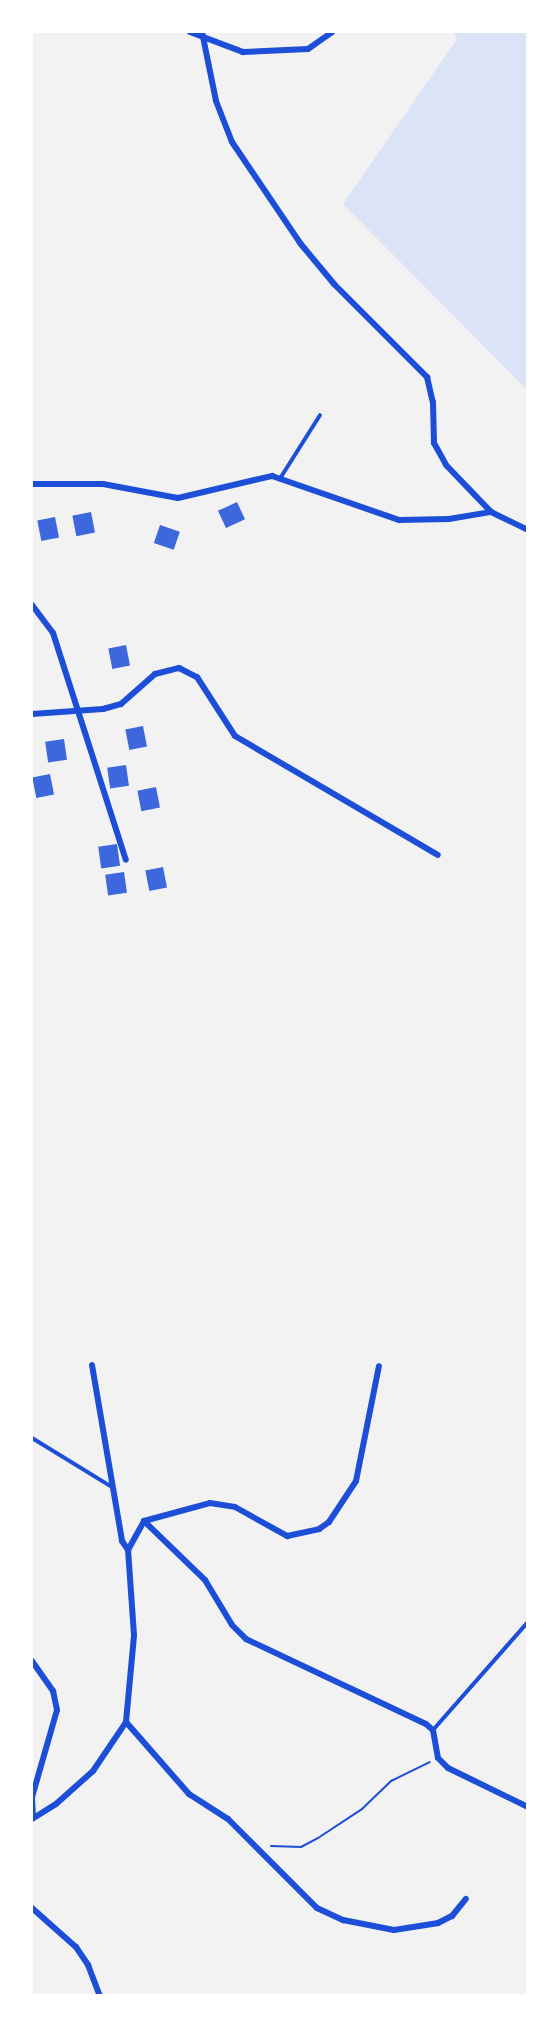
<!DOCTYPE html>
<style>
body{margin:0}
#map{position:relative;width:559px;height:2027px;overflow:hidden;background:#f2f2f2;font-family:Overpass,sans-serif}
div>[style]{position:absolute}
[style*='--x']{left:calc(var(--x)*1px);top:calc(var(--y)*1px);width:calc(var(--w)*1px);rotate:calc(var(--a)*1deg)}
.green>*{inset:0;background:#dbe4f7}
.building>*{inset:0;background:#3d67dc;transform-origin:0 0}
.path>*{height:2px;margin:-1px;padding:0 1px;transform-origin:1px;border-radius:1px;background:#1d4ed8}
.service>*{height:4px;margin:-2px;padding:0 2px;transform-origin:2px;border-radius:2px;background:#1d4ed8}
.minor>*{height:6px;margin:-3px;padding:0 3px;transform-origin:3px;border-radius:3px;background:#1d4ed8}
span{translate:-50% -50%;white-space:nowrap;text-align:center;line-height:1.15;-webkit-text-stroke:4.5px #fff;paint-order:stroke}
.frame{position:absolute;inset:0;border:33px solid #fff;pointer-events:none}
</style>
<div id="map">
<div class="green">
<div style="clip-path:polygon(453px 32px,527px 32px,527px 390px,343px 204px,457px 39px)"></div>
</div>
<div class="building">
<div style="left:237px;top:502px;width:19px;height:21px;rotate:65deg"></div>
<div style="left:91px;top:512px;width:21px;height:19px;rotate:79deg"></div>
<div style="left:55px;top:517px;width:21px;height:18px;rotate:79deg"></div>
<div style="left:160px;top:525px;width:21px;height:19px;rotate:19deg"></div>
<div style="left:126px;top:645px;width:21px;height:18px;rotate:79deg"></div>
<div style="left:143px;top:726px;width:21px;height:18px;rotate:79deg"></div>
<div style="left:64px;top:739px;width:21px;height:19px;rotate:82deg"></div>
<div style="left:126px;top:765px;width:21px;height:19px;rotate:82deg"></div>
<div style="left:50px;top:774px;width:21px;height:18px;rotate:79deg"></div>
<div style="left:156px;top:787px;width:21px;height:19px;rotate:79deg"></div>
<div style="left:117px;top:844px;width:22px;height:19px;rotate:82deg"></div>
<div style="left:163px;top:867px;width:21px;height:18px;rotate:79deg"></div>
<div style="left:124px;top:872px;width:21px;height:19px;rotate:82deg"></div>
</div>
<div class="path">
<div style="--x:271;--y:1846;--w:30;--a:2"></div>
<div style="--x:301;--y:1847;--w:19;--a:-28"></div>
<div style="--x:318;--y:1838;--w:53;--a:-33.4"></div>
<div style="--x:362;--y:1809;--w:40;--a:-44"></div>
<div style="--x:391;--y:1781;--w:43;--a:-26"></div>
</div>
<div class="service">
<div style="--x:281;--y:477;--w:73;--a:-57.8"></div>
<div style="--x:32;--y:1438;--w:94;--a:31.5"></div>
<div style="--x:433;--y:1730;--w:144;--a:-48.7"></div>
</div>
<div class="minor">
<div style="--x:190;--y:32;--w:57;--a:20.7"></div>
<div style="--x:243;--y:52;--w:65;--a:-2.6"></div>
<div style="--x:308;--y:49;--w:29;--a:-35"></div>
<div style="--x:202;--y:32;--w:70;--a:78.5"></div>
<div style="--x:216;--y:101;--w:44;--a:68.7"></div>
<div style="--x:232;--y:142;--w:122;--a:56"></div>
<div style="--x:300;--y:243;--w:53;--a:50.3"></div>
<div style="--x:334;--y:284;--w:132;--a:45"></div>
<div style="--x:427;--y:377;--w:26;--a:77"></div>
<div style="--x:433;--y:402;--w:41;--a:88.6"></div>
<div style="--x:434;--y:443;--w:25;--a:61"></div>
<div style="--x:446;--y:465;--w:65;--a:46.2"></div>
<div style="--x:491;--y:512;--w:41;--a:25.9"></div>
<div style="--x:32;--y:484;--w:71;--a:0"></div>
<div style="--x:103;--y:484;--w:76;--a:10.6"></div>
<div style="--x:178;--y:498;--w:97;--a:-13.2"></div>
<div style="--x:272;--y:476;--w:134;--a:19.1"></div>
<div style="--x:399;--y:520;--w:50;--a:-1.1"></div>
<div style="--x:449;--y:519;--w:43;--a:-9.5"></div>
<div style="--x:32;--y:605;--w:35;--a:53"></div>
<div style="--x:53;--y:633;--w:238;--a:72.2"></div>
<div style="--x:32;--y:714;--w:71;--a:-4"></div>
<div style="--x:103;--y:709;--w:19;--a:-16"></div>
<div style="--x:121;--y:704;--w:45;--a:-41.4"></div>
<div style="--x:155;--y:674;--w:25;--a:-14"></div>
<div style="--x:179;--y:668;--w:20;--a:27"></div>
<div style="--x:197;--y:677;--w:70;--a:57.2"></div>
<div style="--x:235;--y:736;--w:235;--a:30.4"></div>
<div style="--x:92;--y:1365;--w:179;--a:80.3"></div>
<div style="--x:122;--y:1541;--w:11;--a:56"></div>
<div style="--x:144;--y:1521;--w:85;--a:44"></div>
<div style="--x:205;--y:1580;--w:52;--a:59"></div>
<div style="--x:232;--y:1625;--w:20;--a:45"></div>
<div style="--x:246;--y:1639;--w:199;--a:25.3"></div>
<div style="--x:426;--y:1724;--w:9;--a:41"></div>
<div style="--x:433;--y:1730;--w:28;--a:80"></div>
<div style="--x:438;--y:1758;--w:14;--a:45"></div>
<div style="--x:448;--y:1768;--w:89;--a:26"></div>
<div style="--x:144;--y:1521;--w:68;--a:-15.3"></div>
<div style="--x:210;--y:1503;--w:25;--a:9"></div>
<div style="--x:235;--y:1507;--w:60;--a:29.1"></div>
<div style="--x:287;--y:1536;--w:33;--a:-12"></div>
<div style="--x:319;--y:1529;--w:12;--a:-35"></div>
<div style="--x:329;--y:1522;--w:49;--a:-56.6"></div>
<div style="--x:356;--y:1481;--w:117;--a:-78.7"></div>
<div style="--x:32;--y:1661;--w:37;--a:55"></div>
<div style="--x:53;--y:1691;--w:19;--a:78"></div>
<div style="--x:57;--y:1710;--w:91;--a:106"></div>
<div style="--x:126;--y:1722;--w:96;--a:48.8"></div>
<div style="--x:189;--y:1794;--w:46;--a:32.7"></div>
<div style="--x:228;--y:1819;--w:126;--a:45"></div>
<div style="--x:317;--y:1908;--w:29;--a:25"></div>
<div style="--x:343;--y:1920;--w:52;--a:11.1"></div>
<div style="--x:394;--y:1930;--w:45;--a:-9"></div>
<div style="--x:438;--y:1923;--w:16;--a:-27"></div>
<div style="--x:452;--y:1916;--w:22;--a:-51"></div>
<div style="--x:32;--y:1798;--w:19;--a:87"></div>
<div style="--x:32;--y:1819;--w:28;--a:-32"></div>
<div style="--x:56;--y:1804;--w:50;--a:-41.7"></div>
<div style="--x:93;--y:1771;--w:59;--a:-56"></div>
<div style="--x:126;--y:1722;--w:87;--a:-84.7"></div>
<div style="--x:134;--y:1635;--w:85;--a:-94"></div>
<div style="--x:128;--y:1550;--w:33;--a:-61"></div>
<div style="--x:32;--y:1908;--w:59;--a:41.6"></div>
<div style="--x:76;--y:1947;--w:22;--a:56"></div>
<div style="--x:88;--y:1965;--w:33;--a:69"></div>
</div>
<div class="frame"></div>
</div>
